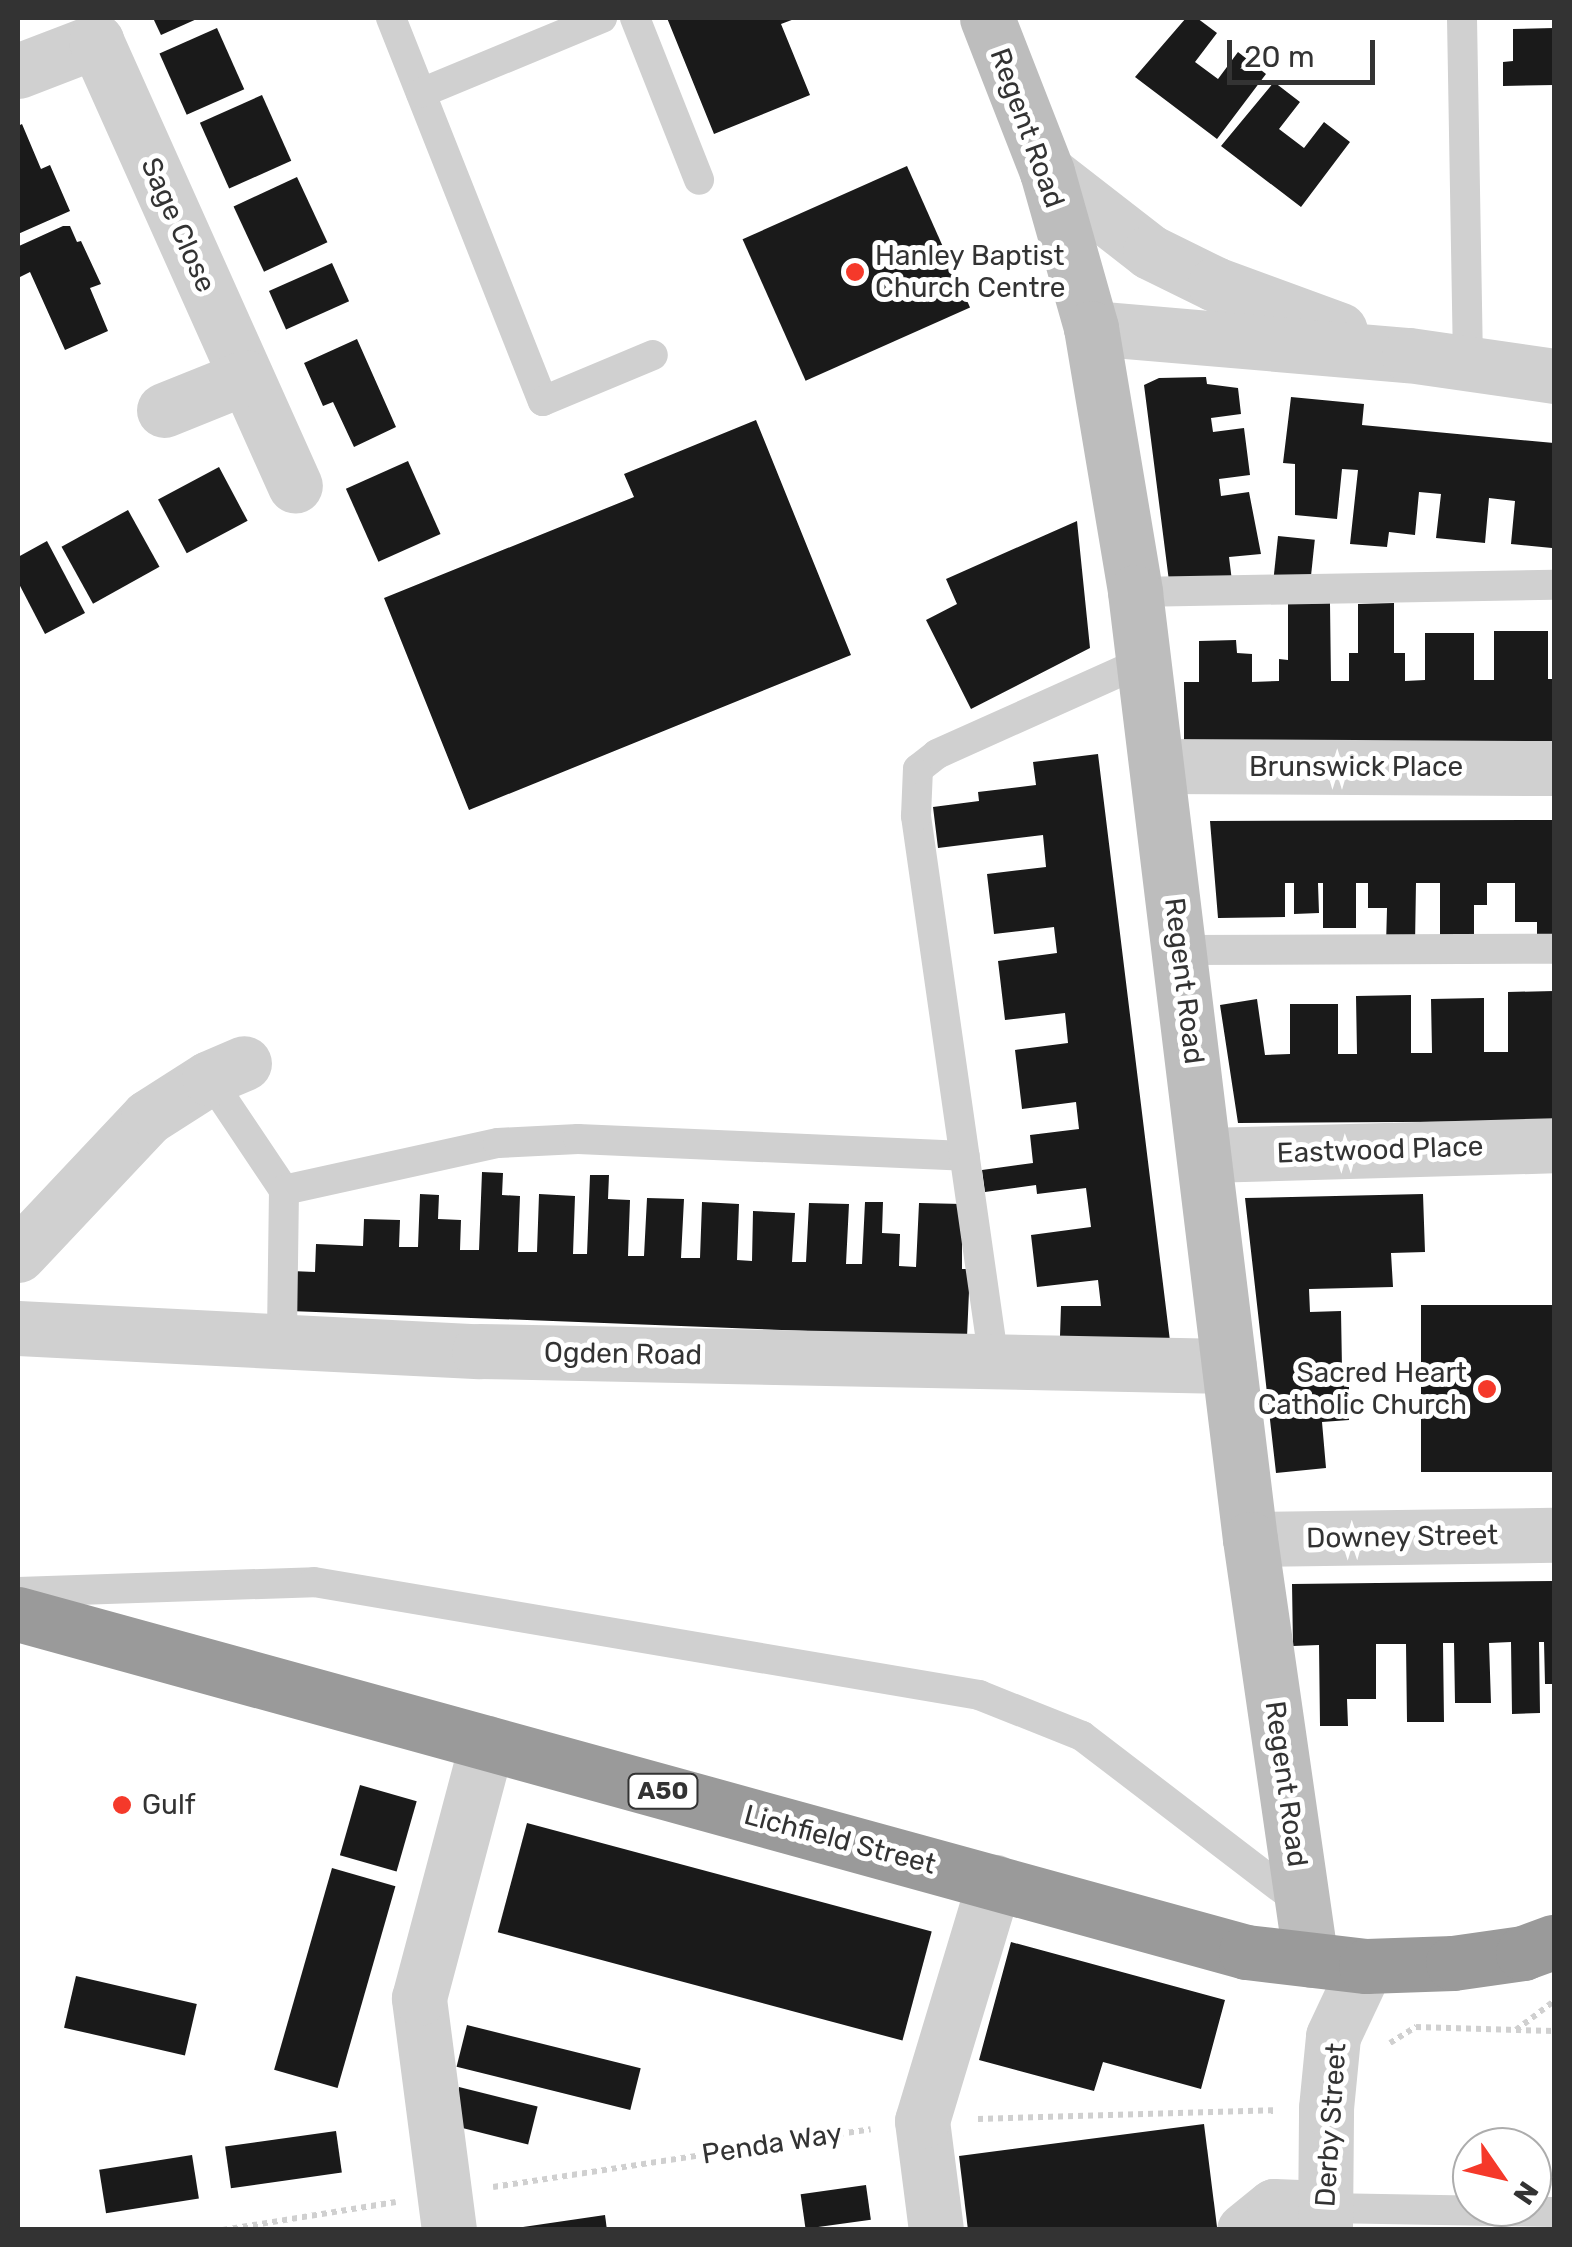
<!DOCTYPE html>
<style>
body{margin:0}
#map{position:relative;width:1572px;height:2247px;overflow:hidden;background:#fff;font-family:Rubik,sans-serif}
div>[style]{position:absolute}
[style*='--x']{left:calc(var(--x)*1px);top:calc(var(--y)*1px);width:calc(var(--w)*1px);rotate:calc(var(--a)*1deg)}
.building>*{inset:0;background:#1a1a1a;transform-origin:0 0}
.path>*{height:6px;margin-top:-3px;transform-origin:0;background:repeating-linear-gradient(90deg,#d0d0d0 0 5px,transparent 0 10px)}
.lane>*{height:30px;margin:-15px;padding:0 15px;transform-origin:15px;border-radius:15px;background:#d0d0d0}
.street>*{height:55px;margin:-27.5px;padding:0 27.5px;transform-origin:27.5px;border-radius:27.5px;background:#d0d0d0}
.secondary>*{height:55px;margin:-27.5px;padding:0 27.5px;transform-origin:27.5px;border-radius:27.5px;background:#bdbdbd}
.highway>*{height:55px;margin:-27.5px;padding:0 27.5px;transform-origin:27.5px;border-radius:27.5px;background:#9a9a9a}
.dots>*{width:28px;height:28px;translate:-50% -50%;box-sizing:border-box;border:5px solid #fff;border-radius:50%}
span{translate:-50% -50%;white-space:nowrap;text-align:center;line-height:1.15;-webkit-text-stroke:10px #fff;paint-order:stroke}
.shield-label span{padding:2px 8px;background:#fff;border:2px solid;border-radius:8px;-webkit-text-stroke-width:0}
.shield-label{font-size:25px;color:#333;font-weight:700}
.street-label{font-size:28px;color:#333}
.poi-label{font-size:28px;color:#333}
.left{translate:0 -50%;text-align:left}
.right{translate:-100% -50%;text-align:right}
.frame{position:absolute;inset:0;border:20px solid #333;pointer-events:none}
.north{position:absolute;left:1452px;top:2127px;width:100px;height:100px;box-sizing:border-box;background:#fff;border:2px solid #adadad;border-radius:50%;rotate:124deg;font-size:28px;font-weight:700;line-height:40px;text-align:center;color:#333}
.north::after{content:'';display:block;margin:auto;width:35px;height:45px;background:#f5392a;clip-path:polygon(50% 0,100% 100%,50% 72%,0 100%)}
.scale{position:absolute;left:1227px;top:40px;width:148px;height:45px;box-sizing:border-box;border:5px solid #333;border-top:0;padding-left:12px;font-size:30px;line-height:35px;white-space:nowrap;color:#333;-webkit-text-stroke:8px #fff;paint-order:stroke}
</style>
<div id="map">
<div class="building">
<div style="clip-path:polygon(153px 18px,199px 18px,161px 35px)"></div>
<div style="clip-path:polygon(667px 18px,797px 18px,781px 24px,810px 95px,714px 134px)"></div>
<div style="clip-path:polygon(1186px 18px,1197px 18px,1217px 33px,1195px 62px,1218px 79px,1238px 52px,1266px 74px,1217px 139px,1135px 77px)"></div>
<div style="left:217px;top:28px;width:67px;height:63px;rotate:66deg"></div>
<div style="clip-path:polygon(1554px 28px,1554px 85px,1503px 86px,1503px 62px,1513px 61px,1513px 29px)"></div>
<div style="clip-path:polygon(1274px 82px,1300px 102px,1279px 129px,1304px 148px,1324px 122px,1350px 142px,1301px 207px,1221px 146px)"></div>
<div style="left:262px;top:95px;width:72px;height:68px;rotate:66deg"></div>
<div style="clip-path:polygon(22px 124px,41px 169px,50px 165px,70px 211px,18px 234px,18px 126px)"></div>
<div style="left:907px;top:166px;width:155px;height:180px;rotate:66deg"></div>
<div style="left:297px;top:177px;width:72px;height:70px;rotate:65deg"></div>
<div style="clip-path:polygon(63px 226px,70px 226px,77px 242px,81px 241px,101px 284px,90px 288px,108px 331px,65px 350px,30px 272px,18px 278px,19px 246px)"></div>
<div style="left:332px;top:263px;width:42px;height:69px;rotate:66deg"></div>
<div style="clip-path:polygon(357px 339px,396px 427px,354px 447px,333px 402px,323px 406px,304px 363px)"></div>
<div style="clip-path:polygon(1206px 377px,1207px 384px,1238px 388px,1241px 414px,1211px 418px,1213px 432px,1244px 428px,1250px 475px,1219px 479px,1221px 496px,1249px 492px,1261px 554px,1229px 557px,1232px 581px,1170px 589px,1144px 385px,1159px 378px)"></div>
<div style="clip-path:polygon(1291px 397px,1364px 404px,1362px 425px,1554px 443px,1552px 548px,1511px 544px,1515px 501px,1489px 498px,1485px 543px,1436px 538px,1441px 494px,1419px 492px,1415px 535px,1389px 532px,1387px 547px,1350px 544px,1358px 470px,1342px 469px,1337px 519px,1295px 515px,1295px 464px,1283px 463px)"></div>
<div style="clip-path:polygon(756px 420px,851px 655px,469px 810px,384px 598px,634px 497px,624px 474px)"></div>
<div style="left:408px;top:461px;width:80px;height:68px;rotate:66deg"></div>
<div style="left:219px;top:467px;width:61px;height:69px;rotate:62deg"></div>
<div style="left:128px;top:510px;width:65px;height:76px;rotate:61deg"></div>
<div style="clip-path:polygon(1077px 521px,1090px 648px,971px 709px,926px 620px,957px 604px,946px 579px)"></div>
<div style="left:1278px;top:536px;width:37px;height:47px;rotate:6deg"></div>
<div style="clip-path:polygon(47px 541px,85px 613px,45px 634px,18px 582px,18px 557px)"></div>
<div style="clip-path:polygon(1330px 603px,1331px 681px,1349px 681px,1349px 653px,1358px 653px,1358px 604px,1394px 603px,1394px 653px,1405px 653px,1405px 681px,1425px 680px,1425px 633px,1474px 633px,1474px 680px,1494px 680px,1494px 631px,1548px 631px,1548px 679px,1554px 679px,1554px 742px,1184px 746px,1184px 682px,1199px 682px,1199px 641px,1236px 640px,1237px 653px,1252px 654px,1252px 682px,1279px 681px,1279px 659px,1288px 660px,1288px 604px)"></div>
<div style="clip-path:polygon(1098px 754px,1170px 1341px,1060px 1336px,1061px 1306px,1101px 1306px,1098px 1280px,1037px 1287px,1031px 1235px,1091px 1227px,1086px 1188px,1037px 1194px,1036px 1185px,985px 1192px,982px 1170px,1033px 1163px,1030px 1135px,1079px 1129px,1076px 1102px,1022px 1109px,1015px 1050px,1068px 1043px,1065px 1013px,1005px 1020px,998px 961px,1057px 953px,1054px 927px,994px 934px,987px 874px,1046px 867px,1043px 835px,938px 848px,933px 807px,979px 801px,978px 792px,1036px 785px,1033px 762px)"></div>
<div style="clip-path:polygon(1554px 820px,1554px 944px,1537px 944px,1537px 922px,1515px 922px,1515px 883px,1487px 883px,1487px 905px,1474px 905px,1474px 943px,1440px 943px,1440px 883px,1416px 883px,1415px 945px,1386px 945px,1387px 908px,1368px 908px,1368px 883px,1356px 883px,1356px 928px,1323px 928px,1323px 883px,1318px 883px,1319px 913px,1294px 914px,1294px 883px,1285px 883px,1285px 917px,1218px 918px,1210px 821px)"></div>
<div style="clip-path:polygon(1554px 991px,1554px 1121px,1238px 1123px,1220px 1005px,1257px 999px,1265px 1055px,1290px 1054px,1290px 1004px,1338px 1004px,1338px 1054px,1357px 1054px,1356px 996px,1411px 995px,1411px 1053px,1432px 1053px,1431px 999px,1484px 998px,1484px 1052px,1508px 1052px,1508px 992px)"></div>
<div style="clip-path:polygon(482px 1172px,503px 1173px,502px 1195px,520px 1196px,518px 1252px,537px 1252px,539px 1194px,575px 1196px,573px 1254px,587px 1254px,590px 1175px,609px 1175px,608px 1199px,630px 1200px,628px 1256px,644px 1256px,647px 1198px,684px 1199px,681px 1258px,700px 1258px,702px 1202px,739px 1204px,737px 1260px,752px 1261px,753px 1211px,795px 1213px,792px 1262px,806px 1262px,809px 1203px,849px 1204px,846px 1264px,862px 1264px,865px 1202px,883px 1202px,882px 1233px,900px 1234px,899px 1266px,916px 1267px,919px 1203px,962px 1204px,962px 1269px,970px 1269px,967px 1337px,290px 1311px,291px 1271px,315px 1272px,316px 1244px,363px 1246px,364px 1219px,400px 1220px,399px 1247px,418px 1247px,420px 1194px,439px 1195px,438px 1219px,461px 1220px,460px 1250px,479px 1250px)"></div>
<div style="clip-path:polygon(1423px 1194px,1425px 1252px,1391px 1253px,1393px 1287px,1309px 1289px,1310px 1312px,1341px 1311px,1342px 1369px,1316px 1369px,1317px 1376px,1349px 1376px,1349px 1420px,1322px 1422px,1326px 1468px,1276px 1473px,1245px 1198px)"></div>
<div style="left:1421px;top:1305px;width:133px;height:167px"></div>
<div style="clip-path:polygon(1554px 1581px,1554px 1684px,1545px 1684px,1544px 1642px,1539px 1642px,1540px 1713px,1512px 1714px,1511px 1642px,1489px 1643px,1491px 1703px,1455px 1703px,1454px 1643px,1443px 1643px,1444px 1722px,1407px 1722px,1406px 1644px,1376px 1644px,1376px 1699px,1347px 1699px,1348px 1726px,1320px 1726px,1319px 1645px,1293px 1646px,1292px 1584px)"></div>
<div style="left:360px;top:1785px;width:59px;height:73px;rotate:16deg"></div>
<div style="left:527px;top:1823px;width:419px;height:113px;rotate:15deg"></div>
<div style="left:332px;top:1868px;width:66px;height:210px;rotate:16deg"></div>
<div style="clip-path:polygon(1011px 1942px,1225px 2000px,1201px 2089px,1103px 2062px,1094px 2091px,979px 2060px)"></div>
<div style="left:76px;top:1976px;width:124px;height:53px;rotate:13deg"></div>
<div style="left:467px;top:2025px;width:179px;height:43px;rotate:14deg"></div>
<div style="left:459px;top:2087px;width:81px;height:39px;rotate:14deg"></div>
<div style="clip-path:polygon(1204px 2124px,1217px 2227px,968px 2230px,959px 2156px)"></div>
<div style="left:336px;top:2131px;width:42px;height:112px;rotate:82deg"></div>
<div style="left:192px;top:2155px;width:44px;height:94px;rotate:81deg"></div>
<div style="left:866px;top:2185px;width:35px;height:66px;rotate:82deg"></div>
<div style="clip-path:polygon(605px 2215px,607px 2230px,524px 2230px,523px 2227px)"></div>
</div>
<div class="path">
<div style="--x:1516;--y:2030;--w:48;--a:-37.3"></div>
<div style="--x:1390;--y:2043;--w:31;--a:-32"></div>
<div style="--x:1416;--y:2027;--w:138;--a:1.7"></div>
<div style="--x:978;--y:2119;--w:297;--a:-1.7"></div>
<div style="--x:493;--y:2187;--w:382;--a:-8.7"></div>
<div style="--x:223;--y:2230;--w:175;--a:-9.2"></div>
</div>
<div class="lane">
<div style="--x:391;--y:18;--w:412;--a:68.4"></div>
<div style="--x:543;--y:401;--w:119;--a:-22.7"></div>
<div style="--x:635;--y:18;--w:174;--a:68.4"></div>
<div style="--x:1462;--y:18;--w:347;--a:89"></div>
<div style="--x:421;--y:93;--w:196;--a:-22.5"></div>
<div style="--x:1135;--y:592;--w:419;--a:-1"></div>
<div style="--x:1179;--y:950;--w:375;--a:-0.2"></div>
<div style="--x:209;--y:1078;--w:135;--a:56.2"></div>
<div style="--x:284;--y:1190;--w:151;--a:90.8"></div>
<div style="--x:284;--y:1190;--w:219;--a:-12.4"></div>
<div style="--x:498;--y:1143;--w:80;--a:-2.9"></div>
<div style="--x:578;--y:1139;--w:387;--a:2.5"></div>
<div style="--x:994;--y:1362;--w:552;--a:-98.13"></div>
<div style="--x:916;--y:816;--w:47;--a:-87.6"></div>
<div style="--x:918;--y:769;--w:24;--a:-38"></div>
<div style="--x:937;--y:754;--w:227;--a:-24.2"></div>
<div style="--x:18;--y:1592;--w:296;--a:-1.9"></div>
<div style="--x:314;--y:1582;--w:675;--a:9.64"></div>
<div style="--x:979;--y:1695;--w:111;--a:21.7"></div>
<div style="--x:1082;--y:1736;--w:278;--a:37.4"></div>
<div style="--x:1324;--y:2208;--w:230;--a:1"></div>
</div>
<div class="street">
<div style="--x:18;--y:71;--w:84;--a:-21"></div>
<div style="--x:96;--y:41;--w:487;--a:65.9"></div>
<div style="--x:1047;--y:172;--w:130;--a:37.8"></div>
<div style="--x:1150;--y:252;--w:72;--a:26.2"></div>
<div style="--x:1215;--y:284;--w:133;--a:20.2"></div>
<div style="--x:1091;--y:328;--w:319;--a:4.9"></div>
<div style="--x:1409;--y:355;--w:147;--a:8.2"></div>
<div style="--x:164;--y:410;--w:88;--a:-21.9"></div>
<div style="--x:1158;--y:766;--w:396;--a:0.3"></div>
<div style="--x:1206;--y:1155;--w:348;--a:-1.6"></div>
<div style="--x:18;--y:1255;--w:190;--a:-46.7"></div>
<div style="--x:148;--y:1117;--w:72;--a:-32.6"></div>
<div style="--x:209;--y:1078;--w:38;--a:-23"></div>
<div style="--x:18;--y:1328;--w:462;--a:2.9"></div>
<div style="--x:479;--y:1351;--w:750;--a:1.15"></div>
<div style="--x:1250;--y:1539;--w:304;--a:-0.8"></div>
<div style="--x:449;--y:2230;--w:234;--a:-97.4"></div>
<div style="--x:419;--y:1998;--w:264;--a:-75.1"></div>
<div style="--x:936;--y:2230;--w:110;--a:-97.3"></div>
<div style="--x:922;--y:2121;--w:250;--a:-73.2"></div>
<div style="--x:1244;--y:2230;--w:38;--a:-39"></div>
<div style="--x:1274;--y:2206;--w:50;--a:2.3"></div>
<div style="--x:1325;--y:2230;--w:122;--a:-89.5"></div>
<div style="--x:1326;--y:2108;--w:72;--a:-84.4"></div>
<div style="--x:1333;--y:2036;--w:77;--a:-64.8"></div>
</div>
<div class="secondary">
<div style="--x:987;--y:18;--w:165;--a:68.7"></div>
<div style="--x:1047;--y:172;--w:162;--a:74.2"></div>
<div style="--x:1091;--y:328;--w:268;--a:80.5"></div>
<div style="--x:1135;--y:592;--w:954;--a:83.08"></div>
<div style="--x:1250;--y:1539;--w:425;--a:81.8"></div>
</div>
<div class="highway">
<div style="--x:18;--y:1614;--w:1274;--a:15.39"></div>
<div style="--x:1246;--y:1952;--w:121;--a:6.7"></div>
<div style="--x:1366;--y:1966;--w:87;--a:-2"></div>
<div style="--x:1453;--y:1963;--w:71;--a:-8.1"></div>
<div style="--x:1523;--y:1953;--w:33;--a:-20"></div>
</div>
<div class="dots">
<div style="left:855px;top:272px;background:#f5392a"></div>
<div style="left:1487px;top:1389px;background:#f5392a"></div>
<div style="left:122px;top:1805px;background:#f5392a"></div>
</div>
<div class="shield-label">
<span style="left:663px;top:1791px">A50</span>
</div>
<div class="street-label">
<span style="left:1027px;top:128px;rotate:70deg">Regent Road</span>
<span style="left:178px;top:225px;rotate:66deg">Sage Close</span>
<span style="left:1356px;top:767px">Brunswick Place</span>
<span style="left:1184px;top:981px;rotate:83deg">Regent Road</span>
<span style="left:1380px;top:1150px;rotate:-2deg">Eastwood Place</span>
<span style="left:623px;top:1354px;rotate:1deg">Ogden Road</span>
<span style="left:1402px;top:1537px;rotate:-1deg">Downey Street</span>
<span style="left:1286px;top:1784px;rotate:82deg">Regent Road</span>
<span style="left:840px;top:1840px;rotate:15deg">Lichfield Street</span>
<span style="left:1331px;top:2125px;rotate:-86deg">Derby Street</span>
<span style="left:772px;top:2144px;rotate:-9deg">Penda Way</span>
</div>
<div class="poi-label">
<span class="left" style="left:875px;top:272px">Hanley Baptist<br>Church Centre</span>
<span class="right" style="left:1467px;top:1389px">Sacred Heart<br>Catholic Church</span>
<span class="left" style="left:142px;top:1805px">Gulf</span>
</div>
<div class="frame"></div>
<div class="north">N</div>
<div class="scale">20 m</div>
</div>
